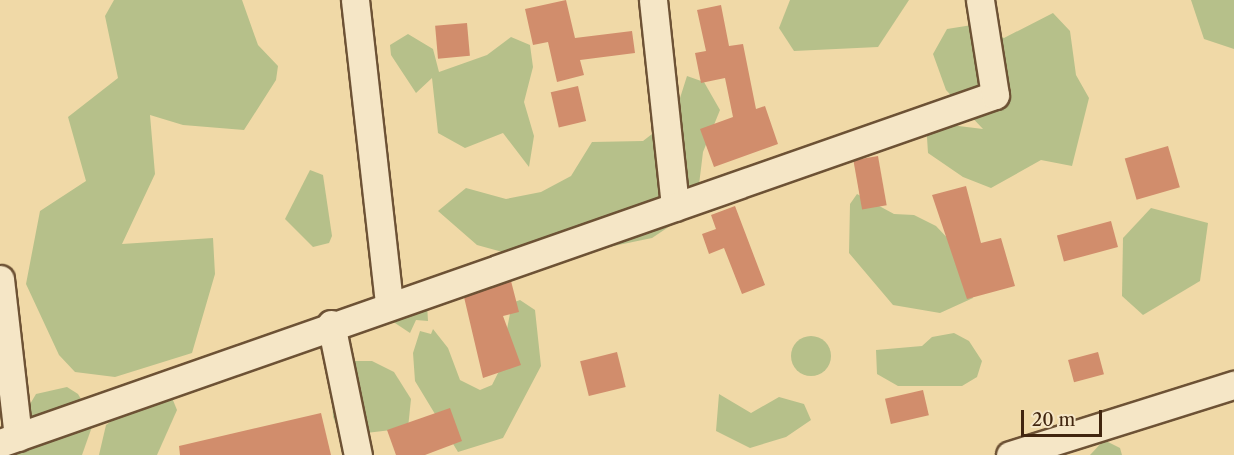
<!DOCTYPE html>
<style>
body{margin:0}
#map{position:relative;width:1234px;height:455px;overflow:hidden;background:#f0d9a7;font-family:"Libre Caslon Text",serif}
div>[style]{position:absolute}
[style*='--x']{left:calc(var(--x)*1px);top:calc(var(--y)*1px);width:calc(var(--w)*1px);rotate:calc(var(--a)*1deg)}
.green>*{inset:0;background:#b6c08a}
.round{border-radius:50%}
.building>*{inset:0;background:#d18d6c;transform-origin:0 0}
.roads{filter:drop-shadow(2px 0 #6d5235) drop-shadow(-2px 0 #6d5235) drop-shadow(0 2px #6d5235) drop-shadow(0 -2px #6d5235)}
.street>*{height:27px;margin:-13.5px;padding:0 13.5px;transform-origin:13.5px;border-radius:13.5px;background:#f5e6c6}
span{translate:-50% -50%;white-space:nowrap;text-align:center;line-height:1.15;-webkit-text-stroke:5px #f5e6c6;paint-order:stroke}
.scale{position:absolute;left:1021px;top:410px;width:81px;height:27px;box-sizing:border-box;border:3px solid #41250f;border-top:0;padding-left:8px;font-size:18px;line-height:21px;white-space:nowrap;color:#41250f;-webkit-text-stroke:4px #f5e6c6;paint-order:stroke}
</style>
<div id="map">
<div class="green">
<div style="clip-path:polygon(114px 0,242px 0,258px 45px,278px 66px,276px 80px,244px 130px,183px 125px,150px 115px,155px 174px,122px 244px,213px 238px,215px 274px,192px 353px,115px 377px,75px 372px,59px 355px,26px 284px,40px 211px,86px 181px,68px 117px,118px 78px,105px 16px)"></div>
<div style="clip-path:polygon(790px 0,909px 0,878px 47px,794px 51px,779px 28px)"></div>
<div style="clip-path:polygon(1191px 0,1234px 0,1234px 49px,1204px 39px)"></div>
<div style="clip-path:polygon(1053px 13px,1070px 31px,1076px 75px,1089px 98px,1072px 166px,1041px 160px,991px 188px,963px 177px,928px 153px,926px 122px,983px 129px,946px 90px,933px 54px,947px 29px,972px 25px,1004px 38px)"></div>
<div style="clip-path:polygon(408px 34px,433px 49px,439px 72px,487px 55px,511px 37px,530px 45px,533px 67px,524px 102px,534px 136px,529px 167px,503px 133px,465px 148px,438px 133px,432px 78px,416px 93px,391px 55px,390px 45px)"></div>
<div style="clip-path:polygon(687px 76px,704px 82px,720px 110px,703px 152px,698px 193px,673px 224px,652px 238px,570px 255px,506px 253px,477px 245px,438px 211px,466px 188px,506px 199px,541px 192px,571px 176px,592px 142px,643px 141px,674px 117px)"></div>
<div style="clip-path:polygon(310px 170px,323px 175px,332px 236px,329px 243px,313px 247px,285px 219px)"></div>
<div style="clip-path:polygon(857px 194px,894px 214px,914px 215px,936px 226px,954px 245px,973px 298px,940px 313px,893px 305px,849px 253px,850px 204px)"></div>
<div style="clip-path:polygon(1151px 208px,1208px 223px,1200px 281px,1143px 315px,1122px 296px,1123px 238px)"></div>
<div style="clip-path:polygon(520px 300px,535px 310px,541px 366px,503px 438px,458px 452px,415px 381px,413px 353px,420px 331px,431px 334px,433px 329px,448px 348px,460px 380px,480px 390px,492px 385px,499px 371px,512px 303px)"></div>
<div style="clip-path:polygon(427px 304px,428px 321px,416px 320px,410px 333px,380px 313px)"></div>
<div style="clip-path:polygon(954px 333px,969px 341px,982px 361px,977px 377px,962px 386px,898px 386px,877px 374px,876px 350px,922px 346px,932px 337px)"></div>
<div class="round" style="left:791px;top:336px;width:40px;height:40px"></div>
<div style="clip-path:polygon(354px 361px,372px 361px,394px 372px,411px 399px,408px 428px,341px 436px,333px 417px,331px 377px)"></div>
<div style="clip-path:polygon(67px 387px,78px 394px,94px 421px,82px 455px,0 455px,36px 394px)"></div>
<div style="clip-path:polygon(168px 388px,177px 410px,157px 455px,99px 455px,106px 425px,155px 389px)"></div>
<div style="clip-path:polygon(719px 394px,751px 413px,779px 397px,804px 404px,811px 420px,786px 437px,750px 448px,716px 431px)"></div>
<div style="clip-path:polygon(1104px 440px,1120px 448px,1122px 455px,1090px 455px)"></div>
</div>
<div class="building">
<div style="clip-path:polygon(566px 0,575px 38px,632px 31px,635px 53px,580px 60px,584px 75px,557px 82px,548px 42px,533px 45px,525px 9px)"></div>
<div style="clip-path:polygon(721px 5px,729px 46px,743px 44px,756px 109px,765px 106px,778px 144px,714px 167px,700px 129px,733px 117px,725px 78px,701px 83px,695px 53px,706px 51px,697px 10px)"></div>
<div style="left:467px;top:23px;width:33px;height:32px;rotate:85deg"></div>
<div style="left:578px;top:86px;width:36px;height:28px;rotate:77deg"></div>
<div style="left:1168px;top:146px;width:43px;height:45px;rotate:74deg"></div>
<div style="left:878px;top:156px;width:50px;height:25px;rotate:80deg"></div>
<div style="clip-path:polygon(966px 186px,981px 243px,1001px 238px,1015px 286px,967px 299px,932px 195px)"></div>
<div style="clip-path:polygon(735px 206px,765px 285px,742px 294px,724px 248px,709px 254px,702px 234px,716px 229px,711px 215px)"></div>
<div style="left:1111px;top:221px;width:27px;height:56px;rotate:75deg"></div>
<div style="clip-path:polygon(511px 281px,519px 312px,503px 316px,521px 365px,483px 378px,464px 297px)"></div>
<div style="left:617px;top:352px;width:36px;height:38px;rotate:76deg"></div>
<div style="left:1098px;top:352px;width:23px;height:31px;rotate:75deg"></div>
<div style="left:923px;top:390px;width:26px;height:39px;rotate:77deg"></div>
<div style="clip-path:polygon(450px 408px,462px 441px,425px 455px,396px 455px,387px 430px)"></div>
<div style="clip-path:polygon(321px 413px,331px 455px,180px 455px,179px 446px)"></div>
</div>
<div class="roads">
<div class="street">
<div style="--x:355;--y:0;--w:305;--a:83.6"></div>
<div style="--x:653;--y:0;--w:208;--a:83.9"></div>
<div style="--x:0;--y:279;--w:159;--a:83.5"></div>
<div style="--x:331;--y:324;--w:134;--a:78.4"></div>
<div style="--x:0;--y:443;--w:1054;--a:-19.28"></div>
<div style="--x:995;--y:95;--w:96;--a:-99"></div>
<div style="--x:1010;--y:455;--w:235;--a:-17.4"></div>
</div>
</div>
<div class="scale">20 m</div>
</div>
